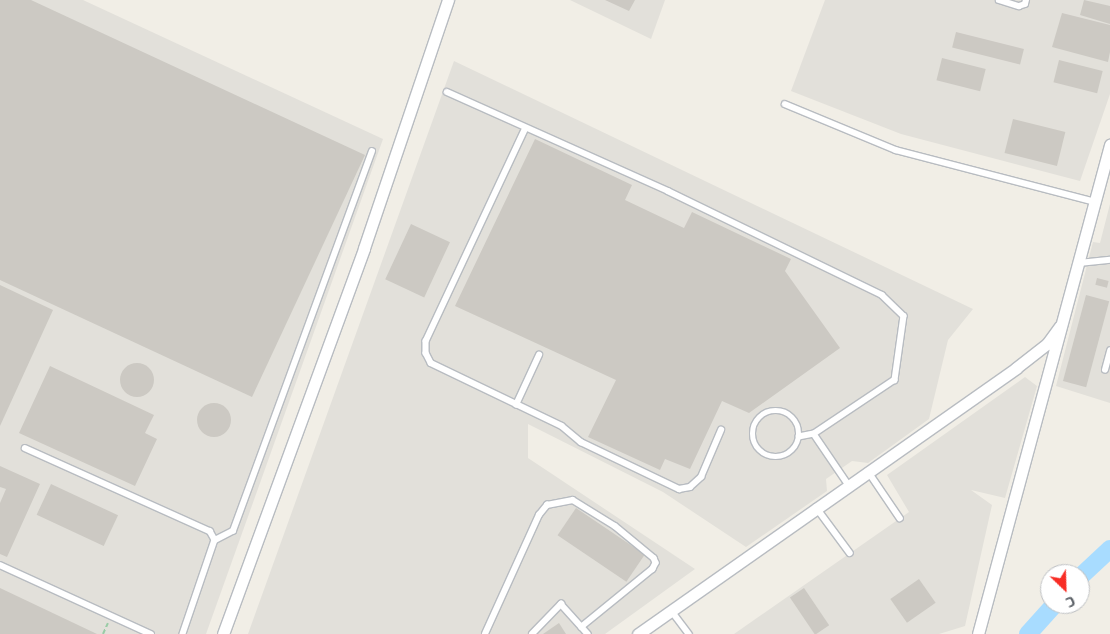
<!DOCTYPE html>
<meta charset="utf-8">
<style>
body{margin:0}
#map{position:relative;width:1110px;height:634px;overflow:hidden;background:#f1eee6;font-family:"Exo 2",sans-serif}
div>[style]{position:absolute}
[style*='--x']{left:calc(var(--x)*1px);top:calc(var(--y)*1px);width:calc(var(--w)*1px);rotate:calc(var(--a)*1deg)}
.industrial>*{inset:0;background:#e2e0da}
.river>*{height:18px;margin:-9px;padding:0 9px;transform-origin:9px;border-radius:9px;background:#a8dcff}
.building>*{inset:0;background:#ccc9c3;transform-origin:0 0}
.round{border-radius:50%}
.path>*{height:2px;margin-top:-1px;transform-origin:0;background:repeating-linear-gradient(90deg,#99cca6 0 5px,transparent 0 7.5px)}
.roads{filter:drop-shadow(1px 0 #b8bcc1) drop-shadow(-1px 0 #b8bcc1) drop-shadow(0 1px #b8bcc1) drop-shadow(0 -1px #b8bcc1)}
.service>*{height:5.5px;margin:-2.75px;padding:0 2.75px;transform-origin:2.75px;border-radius:2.75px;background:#fff}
.service>.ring{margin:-2.75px;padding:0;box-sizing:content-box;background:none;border:5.5px solid #fff;border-radius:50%}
.minor>*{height:11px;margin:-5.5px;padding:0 5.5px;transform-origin:5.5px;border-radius:5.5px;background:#fff}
span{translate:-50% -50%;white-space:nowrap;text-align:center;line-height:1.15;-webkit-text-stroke:5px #fff;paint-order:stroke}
.north{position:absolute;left:1040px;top:564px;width:50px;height:50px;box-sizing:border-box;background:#fff;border:1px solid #bec0c3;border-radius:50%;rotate:156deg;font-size:14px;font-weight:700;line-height:20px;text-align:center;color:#5d6268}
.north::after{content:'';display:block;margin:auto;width:18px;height:22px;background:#f82d25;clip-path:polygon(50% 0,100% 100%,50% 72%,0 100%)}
</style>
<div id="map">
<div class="industrial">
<div style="clip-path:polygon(0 0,83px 0,383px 139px,206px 634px,0 634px)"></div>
<div style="clip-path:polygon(570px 0,665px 0,651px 39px)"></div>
<div style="clip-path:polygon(825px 0,1110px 0,1110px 94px,1080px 181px,901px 134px,791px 91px)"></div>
<div style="clip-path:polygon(454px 61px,973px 309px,948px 340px,929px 419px,868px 463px,852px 461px,826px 479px,827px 491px,746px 547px,663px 492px,528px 424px,528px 458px,695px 569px,605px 634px,248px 634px)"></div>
<div style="clip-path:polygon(1110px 204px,1110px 403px,1056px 386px,1093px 242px,1100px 243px)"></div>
<div style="clip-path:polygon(1025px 377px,1037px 386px,1005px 498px,971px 490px,992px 505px,965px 626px,939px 634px,734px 634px,909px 512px,887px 475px)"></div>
</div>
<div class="river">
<div style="--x:1080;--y:577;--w:41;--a:-43"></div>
<div style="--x:1028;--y:634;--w:40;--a:-48"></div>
</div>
<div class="building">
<div style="clip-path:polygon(0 0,31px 0,365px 155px,252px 397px,0 280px)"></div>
<div style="clip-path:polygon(605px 0,635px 0,629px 11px)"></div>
<div style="clip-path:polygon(1084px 0,1110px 6px,1110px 24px,1080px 15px)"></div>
<div style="clip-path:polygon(1062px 13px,1110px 25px,1110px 52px,1108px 62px,1052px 47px)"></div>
<div style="left:956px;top:32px;width:70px;height:16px;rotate:14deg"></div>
<div style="left:942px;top:58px;width:45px;height:23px;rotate:14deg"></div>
<div style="left:1059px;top:60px;width:45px;height:23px;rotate:14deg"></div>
<div style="left:1013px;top:119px;width:54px;height:35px;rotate:14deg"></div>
<div style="clip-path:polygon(535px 139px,632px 185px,625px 200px,684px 228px,692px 212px,791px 259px,785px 271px,840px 348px,749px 413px,722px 401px,690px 469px,665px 459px,660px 470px,588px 437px,616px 380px,455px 306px)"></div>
<div style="left:411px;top:224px;width:43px;height:61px;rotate:25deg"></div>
<div style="left:1097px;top:278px;width:12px;height:7px;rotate:14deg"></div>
<div style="clip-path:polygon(0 285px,53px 310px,0 426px)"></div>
<div style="left:1086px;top:295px;width:24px;height:89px;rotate:15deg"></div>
<div class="round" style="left:120px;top:363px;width:34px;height:34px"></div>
<div style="clip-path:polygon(50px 366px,154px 415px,145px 433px,157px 439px,135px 486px,19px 433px)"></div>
<div class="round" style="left:197px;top:403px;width:34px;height:34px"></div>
<div style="clip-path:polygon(0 466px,40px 484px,7px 557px,0 554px,0 503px,6px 489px,0 487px)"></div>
<div style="left:51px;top:484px;width:74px;height:34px;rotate:25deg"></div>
<div style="left:576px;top:508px;width:83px;height:33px;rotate:34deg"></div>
<div style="left:919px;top:579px;width:29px;height:35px;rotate:55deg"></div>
<div style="clip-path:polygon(0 588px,97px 634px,0 634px)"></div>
<div style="left:804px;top:588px;width:45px;height:17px;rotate:56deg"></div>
<div style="clip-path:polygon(559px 623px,566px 634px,543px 634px)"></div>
</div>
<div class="path">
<div style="--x:103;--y:634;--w:12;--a:-66"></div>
</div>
<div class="roads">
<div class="service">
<div style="--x:999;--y:0;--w:21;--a:17"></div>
<div style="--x:1019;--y:6;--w:6;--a:-18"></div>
<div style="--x:1025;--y:4;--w:4;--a:-76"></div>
<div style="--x:447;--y:92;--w:242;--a:24.1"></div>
<div style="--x:668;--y:191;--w:238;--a:25.9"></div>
<div style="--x:882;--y:295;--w:30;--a:44"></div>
<div style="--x:904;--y:316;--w:65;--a:98"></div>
<div style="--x:895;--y:380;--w:97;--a:146.3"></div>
<div style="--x:814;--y:434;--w:15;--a:169"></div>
<div style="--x:785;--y:104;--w:120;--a:22.5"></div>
<div style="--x:896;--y:150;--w:206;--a:14.6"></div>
<div style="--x:526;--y:128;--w:235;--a:115.1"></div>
<div style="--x:426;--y:341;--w:12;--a:90"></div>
<div style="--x:426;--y:353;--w:11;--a:63"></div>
<div style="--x:431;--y:363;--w:145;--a:25.7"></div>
<div style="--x:562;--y:426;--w:25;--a:40"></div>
<div style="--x:581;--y:442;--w:109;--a:25.6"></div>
<div style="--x:679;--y:489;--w:11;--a:-10"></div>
<div style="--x:690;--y:487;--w:15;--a:-42"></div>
<div style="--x:701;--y:477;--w:51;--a:-66.9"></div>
<div style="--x:1079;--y:263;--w:31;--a:-6"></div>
<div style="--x:1105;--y:370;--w:20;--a:-75"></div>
<div style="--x:516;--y:405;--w:55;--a:-65.3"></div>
<div class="ring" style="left:753px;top:411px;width:40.5px;height:40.5px"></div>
<div style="--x:814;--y:434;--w:60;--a:55.8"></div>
<div style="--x:25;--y:448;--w:203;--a:24.2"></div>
<div style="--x:210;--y:531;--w:10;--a:61"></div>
<div style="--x:215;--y:540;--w:99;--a:108.8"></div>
<div style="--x:868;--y:471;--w:57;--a:55.8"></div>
<div style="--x:816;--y:507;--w:57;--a:53.5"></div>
<div style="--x:215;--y:540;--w:20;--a:-27"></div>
<div style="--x:233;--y:531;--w:404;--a:-69.9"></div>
<div style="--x:0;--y:565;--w:166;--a:24.6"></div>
<div style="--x:671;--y:610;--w:30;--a:53"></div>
<div style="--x:485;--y:634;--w:131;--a:-65.6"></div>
<div style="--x:539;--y:515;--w:13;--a:-51"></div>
<div style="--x:547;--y:505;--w:26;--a:-11"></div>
<div style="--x:573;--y:500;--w:49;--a:31.8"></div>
<div style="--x:615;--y:526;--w:50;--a:39.4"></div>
<div style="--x:654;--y:558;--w:5;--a:68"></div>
<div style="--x:656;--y:563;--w:7;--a:117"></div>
<div style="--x:653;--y:569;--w:92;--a:140.8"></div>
<div style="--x:532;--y:634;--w:42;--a:-46"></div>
<div style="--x:561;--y:604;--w:40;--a:48"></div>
</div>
<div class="minor">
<div style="--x:223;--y:634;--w:411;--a:-69.9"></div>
<div style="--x:364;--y:248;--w:262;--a:-71.3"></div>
<div style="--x:638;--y:634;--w:462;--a:-35.1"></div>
<div style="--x:1016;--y:368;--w:39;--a:-38"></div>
<div style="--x:1047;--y:344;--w:22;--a:-54"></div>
<div style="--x:978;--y:634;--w:507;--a:-74.89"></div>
</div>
</div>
<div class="north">С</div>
</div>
